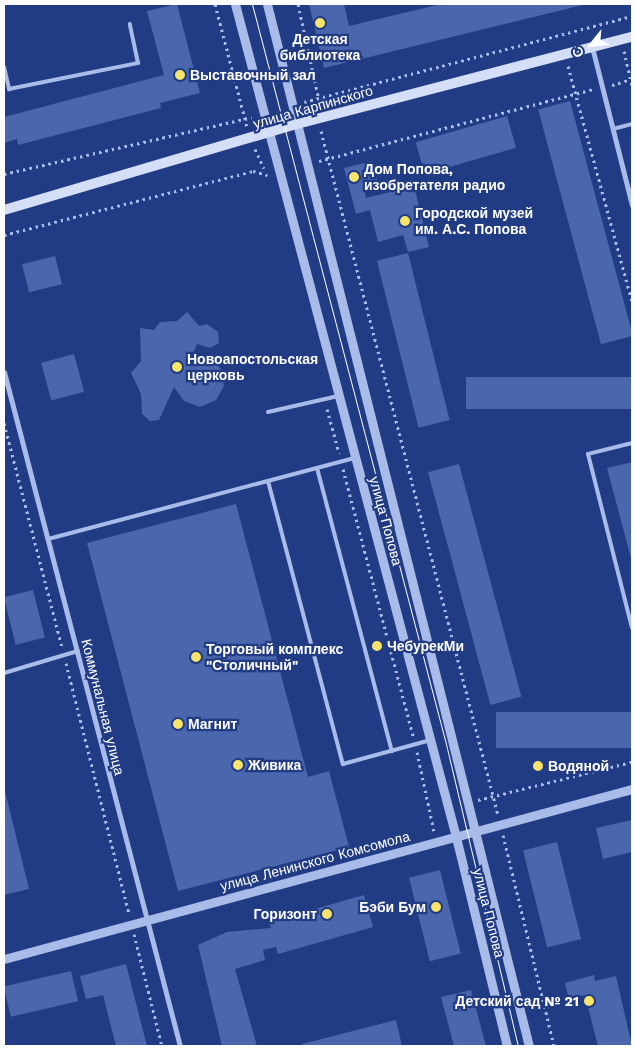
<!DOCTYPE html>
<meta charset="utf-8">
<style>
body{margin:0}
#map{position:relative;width:636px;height:1050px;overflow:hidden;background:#213c84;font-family:"Work Sans",sans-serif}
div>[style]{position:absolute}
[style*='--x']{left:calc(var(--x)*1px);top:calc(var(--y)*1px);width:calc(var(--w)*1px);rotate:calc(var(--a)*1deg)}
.building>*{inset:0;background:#4a66ad;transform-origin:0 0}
.path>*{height:3px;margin-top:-1.5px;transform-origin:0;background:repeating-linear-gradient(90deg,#a9bce9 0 2.5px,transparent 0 6.5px)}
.service>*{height:4px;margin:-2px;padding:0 2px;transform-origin:2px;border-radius:2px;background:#a9bce9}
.minor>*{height:5px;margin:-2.5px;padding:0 2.5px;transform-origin:2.5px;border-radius:2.5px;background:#a9bce9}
.tertiary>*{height:9px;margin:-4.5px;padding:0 4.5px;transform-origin:4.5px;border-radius:4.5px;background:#a9bce9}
.secondary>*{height:10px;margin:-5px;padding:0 5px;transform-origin:5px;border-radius:5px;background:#d4def7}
.tram>*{height:1px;margin:-0.5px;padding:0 0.5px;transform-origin:0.5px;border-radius:0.5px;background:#fff}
.dots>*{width:14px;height:14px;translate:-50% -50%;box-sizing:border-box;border:2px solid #213c84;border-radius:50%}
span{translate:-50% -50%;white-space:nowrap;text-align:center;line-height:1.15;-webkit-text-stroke:4.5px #213c84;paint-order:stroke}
.poi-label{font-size:14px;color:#fff;font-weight:700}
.left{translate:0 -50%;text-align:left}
.right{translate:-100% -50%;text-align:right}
.street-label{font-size:14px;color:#fff}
.frame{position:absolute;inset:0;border:5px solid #fff;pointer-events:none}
.north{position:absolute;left:566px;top:20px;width:50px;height:50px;-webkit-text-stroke:4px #213c84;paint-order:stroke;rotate:241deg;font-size:14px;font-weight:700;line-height:20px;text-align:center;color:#fff}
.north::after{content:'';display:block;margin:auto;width:18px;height:22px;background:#fff;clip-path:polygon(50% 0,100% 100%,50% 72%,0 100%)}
</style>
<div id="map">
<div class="building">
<div style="clip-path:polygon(177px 4px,200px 93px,160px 103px,161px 108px,18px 145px,17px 139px,4px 143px,4px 117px,164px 75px,147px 11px)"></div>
<div style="clip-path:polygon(309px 4px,344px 4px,349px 26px,441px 4px,587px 4px,324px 68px)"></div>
<div style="left:570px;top:101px;width:243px;height:33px;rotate:75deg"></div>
<div style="left:507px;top:116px;width:33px;height:95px;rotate:74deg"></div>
<div style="clip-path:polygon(372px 161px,378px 184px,364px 188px,366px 198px,414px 186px,429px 247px,408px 252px,403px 235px,378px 242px,370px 210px,356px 214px,344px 168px)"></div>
<div style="left:408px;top:253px;width:172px;height:32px;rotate:76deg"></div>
<div style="left:55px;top:256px;width:29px;height:34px;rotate:76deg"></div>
<div style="clip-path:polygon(187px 312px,199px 326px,207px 324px,218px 332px,219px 343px,210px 348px,197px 344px,192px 356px,209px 357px,221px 369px,224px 386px,216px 400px,200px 407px,184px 401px,174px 387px,159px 420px,150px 421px,142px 414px,141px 394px,131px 373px,141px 361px,140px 328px,154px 330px,160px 322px,177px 321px)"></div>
<div style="left:74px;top:354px;width:39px;height:34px;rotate:75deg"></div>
<div style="left:632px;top:377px;width:32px;height:166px;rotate:90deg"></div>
<div style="clip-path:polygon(632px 462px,632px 562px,607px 468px)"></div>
<div style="left:459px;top:464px;width:241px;height:32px;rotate:75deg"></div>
<div style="clip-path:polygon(236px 504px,308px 777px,329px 771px,349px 847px,178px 891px,87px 543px)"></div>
<div style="left:33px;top:590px;width:49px;height:30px;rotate:76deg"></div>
<div style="left:632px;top:712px;width:36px;height:136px;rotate:90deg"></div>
<div style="clip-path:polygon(4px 787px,29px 889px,4px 895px)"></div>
<div style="clip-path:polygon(632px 820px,632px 852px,603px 859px,596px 828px)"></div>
<div style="left:557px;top:842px;width:100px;height:35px;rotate:76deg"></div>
<div style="left:440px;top:870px;width:86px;height:32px;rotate:76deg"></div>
<div style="clip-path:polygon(364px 895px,373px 927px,278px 954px,276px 947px,263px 950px,265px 960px,235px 969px,257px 1046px,222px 1046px,198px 945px,227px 932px,271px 928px,269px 922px)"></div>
<div style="clip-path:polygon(126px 964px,147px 1046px,116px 1046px,103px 995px,86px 999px,80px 976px)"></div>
<div style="left:71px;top:971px;width:31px;height:69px;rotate:77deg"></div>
<div style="clip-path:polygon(594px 975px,595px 981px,616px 976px,632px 1046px,598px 1046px,585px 995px,569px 999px,565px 983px)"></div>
<div style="clip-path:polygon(471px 990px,486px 1046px,454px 1046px,441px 997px)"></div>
<div style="clip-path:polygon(396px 1020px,402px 1046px,302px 1046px,302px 1044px)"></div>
</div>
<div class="path">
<div style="--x:215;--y:4;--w:127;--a:75.4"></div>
<div style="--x:298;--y:4;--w:103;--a:77.7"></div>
<div style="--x:624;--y:51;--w:36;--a:77"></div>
<div style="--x:568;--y:66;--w:244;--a:74.8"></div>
<div style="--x:612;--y:85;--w:21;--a:-17"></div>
<div style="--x:304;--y:102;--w:339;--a:-14.7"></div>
<div style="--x:321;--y:131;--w:707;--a:75.49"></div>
<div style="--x:255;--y:149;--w:21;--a:65"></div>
<div style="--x:319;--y:161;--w:284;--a:-14.7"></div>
<div style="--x:4;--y:174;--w:254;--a:-12.9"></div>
<div style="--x:4;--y:235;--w:257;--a:-14.4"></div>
<div style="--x:253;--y:171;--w:15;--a:16"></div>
<div style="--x:327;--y:409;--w:46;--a:74.7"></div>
<div style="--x:4;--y:423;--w:231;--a:75.5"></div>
<div style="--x:343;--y:469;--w:276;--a:75.3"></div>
<div style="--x:66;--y:663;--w:259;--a:75.9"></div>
<div style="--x:417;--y:752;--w:81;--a:77.9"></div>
<div style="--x:478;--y:800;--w:159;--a:-13.9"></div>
<div style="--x:503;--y:835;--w:217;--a:76.4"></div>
<div style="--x:134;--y:934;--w:115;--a:76"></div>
</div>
<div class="service">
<div style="--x:4;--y:67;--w:23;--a:77"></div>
<div style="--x:9;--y:89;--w:132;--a:-11.4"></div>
<div style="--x:138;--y:63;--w:40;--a:-102"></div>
<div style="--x:613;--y:129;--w:20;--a:-15"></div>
<div style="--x:268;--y:412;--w:72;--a:-12.9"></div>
<div style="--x:632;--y:443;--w:45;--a:166"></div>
<div style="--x:588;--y:454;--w:179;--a:75.8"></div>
<div style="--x:317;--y:468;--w:293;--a:75.2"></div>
<div style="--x:268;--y:481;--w:293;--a:75.2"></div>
<div style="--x:343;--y:764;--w:91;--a:-15.3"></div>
<div style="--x:48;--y:539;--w:318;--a:-14.8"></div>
<div style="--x:4;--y:673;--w:77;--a:-16.6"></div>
</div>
<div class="minor">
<div style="--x:592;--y:47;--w:163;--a:75.8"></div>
<div style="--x:4;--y:372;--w:697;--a:75.37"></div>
</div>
<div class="tertiary">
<div style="--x:235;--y:4;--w:862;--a:75.14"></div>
<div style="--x:456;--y:837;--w:215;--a:76.3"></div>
<div style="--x:267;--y:4;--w:1074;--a:75.89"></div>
<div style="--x:4;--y:959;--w:651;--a:-15.15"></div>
</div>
<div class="secondary">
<div style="--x:4;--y:210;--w:305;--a:-16.4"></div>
<div style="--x:297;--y:124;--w:346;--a:-14.6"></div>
</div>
<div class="tram">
<div style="--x:252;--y:4;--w:765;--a:75.31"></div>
<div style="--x:446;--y:744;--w:310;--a:76.6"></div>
</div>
<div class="dots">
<div style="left:320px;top:23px;background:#f6e46b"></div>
<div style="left:180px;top:75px;background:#f6e46b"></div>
<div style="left:354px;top:177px;background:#f6e46b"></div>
<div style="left:405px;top:221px;background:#f6e46b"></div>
<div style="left:177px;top:367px;background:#f6e46b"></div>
<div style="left:377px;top:646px;background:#f6e46b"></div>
<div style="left:196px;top:657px;background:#f6e46b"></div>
<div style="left:178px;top:724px;background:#f6e46b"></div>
<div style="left:238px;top:765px;background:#f6e46b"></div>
<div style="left:538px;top:766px;background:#f6e46b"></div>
<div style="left:436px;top:907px;background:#f6e46b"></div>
<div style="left:327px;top:914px;background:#f6e46b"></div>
<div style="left:589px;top:1001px;background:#f6e46b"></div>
</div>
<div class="poi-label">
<span style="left:320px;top:47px">Детская<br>библиотека</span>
<span class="left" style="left:190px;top:75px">Выставочный зал</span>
<span class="left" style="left:364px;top:177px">Дом Попова,<br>изобретателя радио</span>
<span class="left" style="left:415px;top:221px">Городской музей<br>им. А.С. Попова</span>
<span class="left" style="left:187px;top:367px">Новоапостольская<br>церковь</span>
<span class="left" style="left:387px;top:646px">ЧебурекМи</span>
<span class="left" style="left:206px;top:657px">Торговый комплекс<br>"Столичный"</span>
<span class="left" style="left:188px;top:724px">Магнит</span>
<span class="left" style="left:248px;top:765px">Живика</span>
<span class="left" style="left:548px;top:766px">Водяной</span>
<span class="right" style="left:426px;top:907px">Бэби Бум</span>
<span class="right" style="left:317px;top:914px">Горизонт</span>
<span class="right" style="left:579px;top:1001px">Детский сад № 21</span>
</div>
<div class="street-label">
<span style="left:313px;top:107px;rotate:-16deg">улица Карпинского</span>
<span style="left:386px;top:521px;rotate:75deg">улица Попова</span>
<span style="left:103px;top:707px;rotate:76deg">Коммунальная улица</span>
<span style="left:315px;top:861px;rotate:-15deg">улица Ленинского Комсомола</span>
<span style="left:489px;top:913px;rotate:76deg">улица Попова</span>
</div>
<div class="frame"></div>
<div class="north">С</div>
</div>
